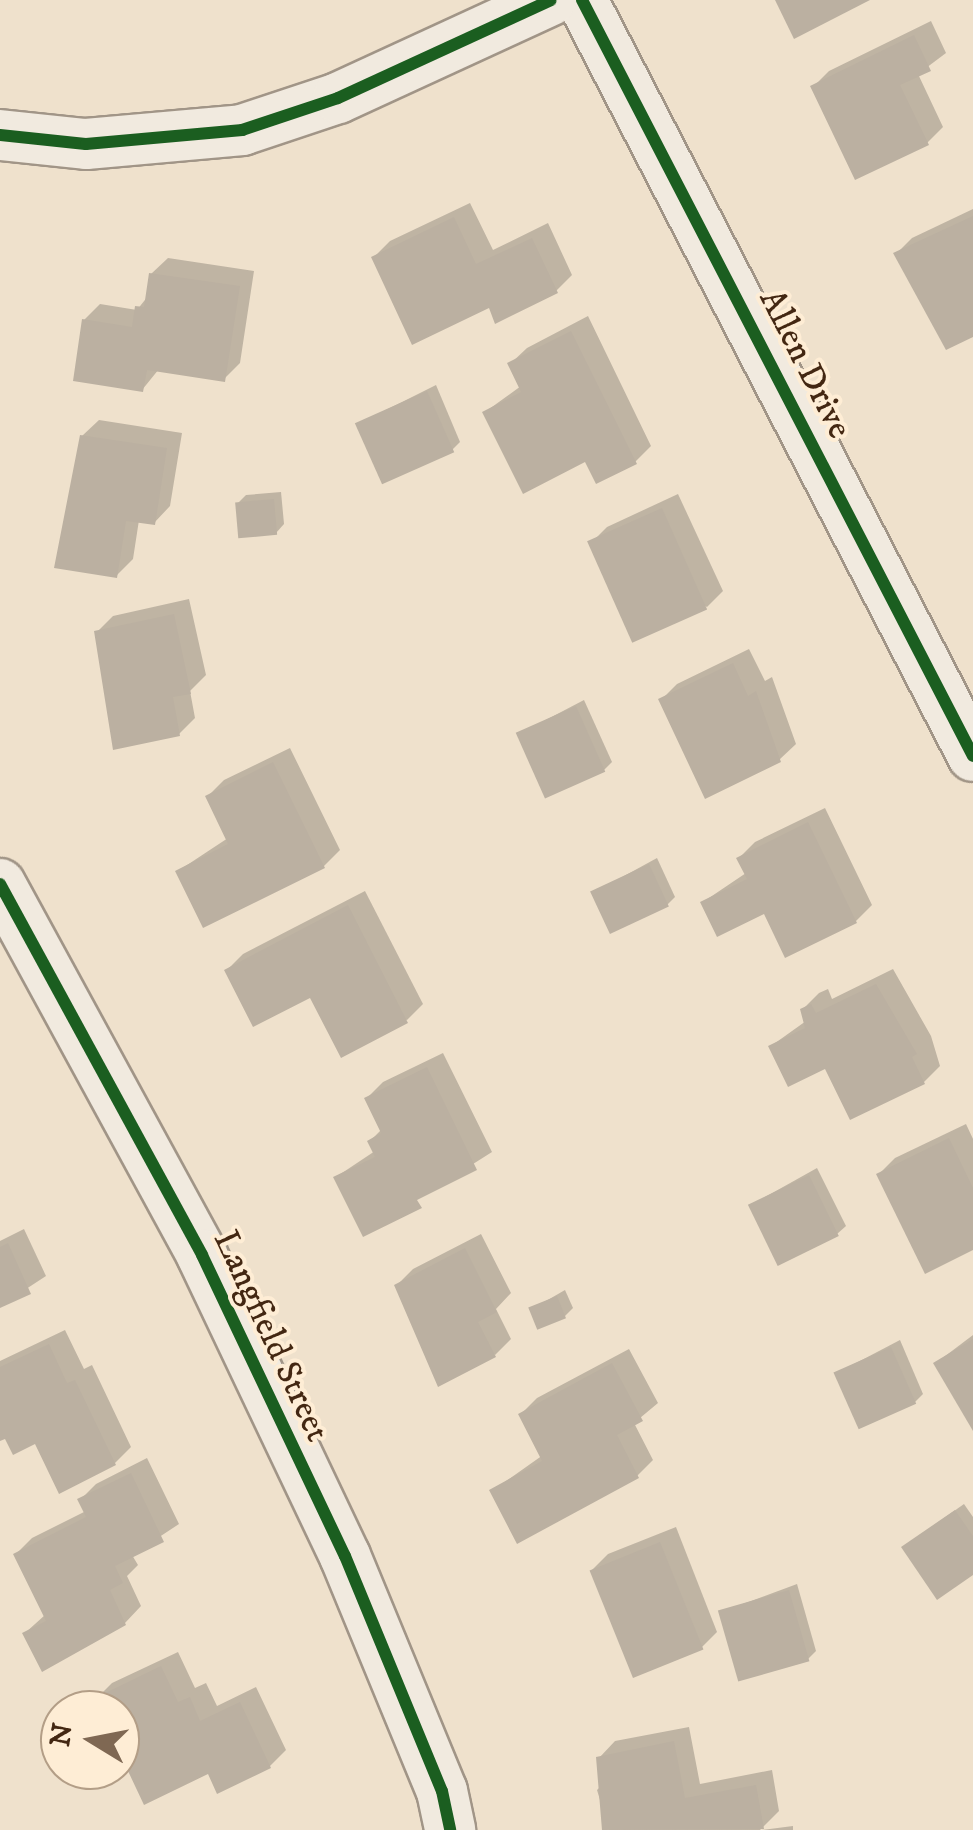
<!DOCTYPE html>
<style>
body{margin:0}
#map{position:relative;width:973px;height:1830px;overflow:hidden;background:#efe1cc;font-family:"IM FELL DW Pica",serif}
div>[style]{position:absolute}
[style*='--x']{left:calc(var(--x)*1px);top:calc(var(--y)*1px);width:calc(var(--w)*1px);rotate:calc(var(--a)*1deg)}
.shadow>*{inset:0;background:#0003}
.building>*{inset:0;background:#bbb0a1;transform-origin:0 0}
.roads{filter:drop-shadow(2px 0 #a19587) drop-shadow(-2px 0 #a19587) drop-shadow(0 2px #a19587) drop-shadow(0 -2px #a19587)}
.minor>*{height:50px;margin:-25px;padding:0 25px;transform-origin:25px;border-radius:25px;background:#f1eadf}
.cycleway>*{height:12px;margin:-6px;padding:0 6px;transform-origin:6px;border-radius:6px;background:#1b5e20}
span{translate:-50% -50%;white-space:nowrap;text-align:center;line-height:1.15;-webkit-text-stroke:8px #feedd5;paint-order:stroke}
.street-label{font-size:35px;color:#432712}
.north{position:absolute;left:40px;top:1690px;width:100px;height:100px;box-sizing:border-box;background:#feedd5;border:2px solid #b39e87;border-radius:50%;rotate:280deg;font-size:28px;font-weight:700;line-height:40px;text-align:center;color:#432712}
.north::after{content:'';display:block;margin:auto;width:35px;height:45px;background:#7f6853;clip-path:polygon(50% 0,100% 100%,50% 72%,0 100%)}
</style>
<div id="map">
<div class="shadow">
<div style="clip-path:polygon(931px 21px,946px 53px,918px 74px,943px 127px,927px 143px,813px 87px,829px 71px)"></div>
<div style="clip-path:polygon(470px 203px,493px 250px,548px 223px,572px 275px,556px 291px,490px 305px,374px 257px,390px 241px)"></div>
<div style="clip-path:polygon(973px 209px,973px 334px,896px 254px,912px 238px)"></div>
<div style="clip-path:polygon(168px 258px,254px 271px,240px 363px,224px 379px,159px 369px,142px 390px,84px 320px,100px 304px,137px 310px,148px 296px,151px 274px)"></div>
<div style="clip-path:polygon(588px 316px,651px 446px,635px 462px,586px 459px,485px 412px,521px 386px,510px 364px,527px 348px)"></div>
<div style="clip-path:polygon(436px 385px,460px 442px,452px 450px,358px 424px)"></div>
<div style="clip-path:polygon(99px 420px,182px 433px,170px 506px,154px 523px,139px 520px,133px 559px,117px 575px,82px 436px)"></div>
<div style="clip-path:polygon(281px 492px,284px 524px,276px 533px,238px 503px,246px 495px)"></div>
<div style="clip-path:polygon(678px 494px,723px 591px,707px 607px,591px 543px,607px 527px)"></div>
<div style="clip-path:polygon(189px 599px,206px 675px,190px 691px,195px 718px,179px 734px,115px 748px,97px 632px,113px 616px)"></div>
<div style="clip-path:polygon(749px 649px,765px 681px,772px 677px,796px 744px,779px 760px,661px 700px,677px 684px)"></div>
<div style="clip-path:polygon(584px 700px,612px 762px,604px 770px,519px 734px)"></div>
<div style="clip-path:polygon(290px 748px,340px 850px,324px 866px,204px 925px,178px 871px,228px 838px,208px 796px,224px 780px)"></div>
<div style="clip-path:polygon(825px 808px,872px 905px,856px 921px,703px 902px,746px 873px,739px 858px,755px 842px)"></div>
<div style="clip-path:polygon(657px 858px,675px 897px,667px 905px,593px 893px)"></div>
<div style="clip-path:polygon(365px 891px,423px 1004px,407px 1020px,227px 970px,243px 954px)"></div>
<div style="clip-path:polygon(893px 969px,931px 1036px,940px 1066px,924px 1082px,826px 1066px,771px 1046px,806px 1021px,803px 1009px,819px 993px,828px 989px,832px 999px)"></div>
<div style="clip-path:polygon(443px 1053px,492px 1152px,364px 1233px,336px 1177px,375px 1151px,370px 1141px,382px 1129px,367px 1098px,383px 1082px)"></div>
<div style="clip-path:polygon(966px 1124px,973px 1139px,973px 1247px,879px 1174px,895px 1158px)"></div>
<div style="clip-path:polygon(817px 1168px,846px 1226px,837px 1234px,751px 1205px)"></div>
<div style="clip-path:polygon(24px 1229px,46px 1276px,0 1306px,0 1241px)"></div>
<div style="clip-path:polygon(481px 1234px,511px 1293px,496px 1309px,511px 1339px,495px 1355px,397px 1285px,413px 1269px)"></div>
<div style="clip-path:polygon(565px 1290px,573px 1308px,565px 1316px,532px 1309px)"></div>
<div style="clip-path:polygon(65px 1330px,84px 1369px,92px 1365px,131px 1447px,115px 1463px,36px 1440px,0 1438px,0 1361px)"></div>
<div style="clip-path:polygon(973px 1335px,973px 1426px,936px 1363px)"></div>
<div style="clip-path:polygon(900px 1340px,923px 1394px,915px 1402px,837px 1373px)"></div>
<div style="clip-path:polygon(629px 1349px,658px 1403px,634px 1423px,653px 1460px,637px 1476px,492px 1491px,543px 1455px,521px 1414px,537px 1398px)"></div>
<div style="clip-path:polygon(147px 1458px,179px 1524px,132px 1555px,138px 1565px,127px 1576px,141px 1606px,125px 1623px,25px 1633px,45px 1615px,16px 1554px,32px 1538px,86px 1511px,80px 1500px,96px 1484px)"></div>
<div style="clip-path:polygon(964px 1504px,973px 1517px,973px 1572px,913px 1540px)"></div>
<div style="clip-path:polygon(676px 1527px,717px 1632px,701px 1648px,592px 1570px,608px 1554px)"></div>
<div style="clip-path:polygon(797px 1584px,816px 1651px,808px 1659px,721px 1612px)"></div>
<div style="clip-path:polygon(178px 1652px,195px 1688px,206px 1683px,217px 1706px,256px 1687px,286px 1750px,270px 1766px,218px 1791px,209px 1771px,120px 1748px,120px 1710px,102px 1710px,96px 1699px,112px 1683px)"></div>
<div style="clip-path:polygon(689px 1727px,700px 1784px,772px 1770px,779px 1811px,760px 1830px,609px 1830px,597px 1790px,603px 1784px,599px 1758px,615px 1741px)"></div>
<div style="clip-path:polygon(793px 1826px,793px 1830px,761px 1830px)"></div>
</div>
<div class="building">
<div style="clip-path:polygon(775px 0,870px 0,794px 39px)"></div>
<div style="clip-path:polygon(914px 35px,931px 71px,900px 85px,929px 145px,855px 180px,810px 86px)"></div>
<div style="clip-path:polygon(973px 216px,973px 337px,946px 350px,893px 253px)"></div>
<div style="clip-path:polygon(454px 217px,476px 264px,532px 238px,558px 293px,495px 324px,489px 308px,412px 345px,371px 257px)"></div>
<div style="clip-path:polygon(149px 273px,240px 286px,225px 382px,147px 370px,143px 392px,73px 381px,82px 319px,132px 327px,135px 306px,144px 307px)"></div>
<div style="clip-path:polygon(571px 331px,637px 464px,596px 484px,585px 462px,523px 494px,482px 412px,521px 392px,507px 363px)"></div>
<div style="left:427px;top:391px;width:67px;height:79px;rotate:66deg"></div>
<div style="clip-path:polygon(80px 435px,167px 448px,155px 525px,126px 521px,117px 578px,54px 568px)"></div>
<div style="left:274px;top:499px;width:36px;height:39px;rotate:85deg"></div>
<div style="left:662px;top:508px;width:111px;height:82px;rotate:66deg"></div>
<div style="clip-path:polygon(174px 614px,191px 694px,173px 697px,180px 736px,113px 750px,94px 631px)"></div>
<div style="clip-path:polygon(733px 663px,748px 696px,756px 691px,781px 762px,705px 799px,658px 699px)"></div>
<div style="left:576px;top:706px;width:72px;height:66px;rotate:66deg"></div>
<div style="clip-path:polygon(273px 762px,325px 868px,203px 928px,175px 871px,228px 844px,205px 796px)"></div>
<div style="clip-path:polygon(808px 822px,857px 923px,785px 958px,764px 914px,717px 937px,700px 902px,747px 879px,736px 858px)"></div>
<div style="left:649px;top:864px;width:47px;height:65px;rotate:65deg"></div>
<div style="clip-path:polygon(348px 905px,408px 1023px,341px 1058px,310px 998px,253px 1027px,224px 970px)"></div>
<div style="clip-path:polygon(876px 984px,917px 1054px,912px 1057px,925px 1084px,850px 1120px,825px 1069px,788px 1087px,768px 1046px,805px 1028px,800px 1009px,811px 1004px,816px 1013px)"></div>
<div style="clip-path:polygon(427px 1067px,477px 1170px,417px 1200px,422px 1208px,363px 1237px,333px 1177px,375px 1157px,367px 1141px,381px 1133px,364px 1098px)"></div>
<div style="clip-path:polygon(949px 1138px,973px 1188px,973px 1250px,925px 1274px,876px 1174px)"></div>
<div style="left:809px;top:1175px;width:68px;height:68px;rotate:64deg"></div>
<div style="clip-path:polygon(8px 1243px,31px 1294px,0 1308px,0 1247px)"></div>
<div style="clip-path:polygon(465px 1248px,497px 1312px,478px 1322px,496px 1357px,438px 1387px,394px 1285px)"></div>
<div style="left:557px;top:1296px;width:24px;height:31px;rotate:68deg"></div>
<div style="clip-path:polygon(973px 1339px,973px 1431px,933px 1363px)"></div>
<div style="clip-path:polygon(49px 1344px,67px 1383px,75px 1380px,116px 1465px,59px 1494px,35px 1444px,13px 1455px,5px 1439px,0 1441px,0 1367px)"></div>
<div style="left:891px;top:1347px;width:62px;height:63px;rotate:66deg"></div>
<div style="clip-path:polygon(612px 1363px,643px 1421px,617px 1435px,639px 1478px,517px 1544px,489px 1490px,542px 1461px,518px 1414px)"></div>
<div style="clip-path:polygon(131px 1473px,164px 1542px,115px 1566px,123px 1583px,110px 1590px,126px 1625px,42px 1672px,22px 1633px,46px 1621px,13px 1554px,86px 1517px,77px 1499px)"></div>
<div style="clip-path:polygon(955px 1510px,973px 1536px,973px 1575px,937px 1600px,901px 1547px)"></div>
<div style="left:660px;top:1542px;width:116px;height:76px;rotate:68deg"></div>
<div style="left:789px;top:1590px;width:74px;height:74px;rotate:74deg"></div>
<div style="clip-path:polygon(161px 1666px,178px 1702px,190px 1697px,200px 1721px,240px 1702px,271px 1768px,217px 1794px,208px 1774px,144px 1805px,120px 1754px,120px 1710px,99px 1710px,93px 1699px)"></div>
<div style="clip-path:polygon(674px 1741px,685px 1798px,756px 1785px,764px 1829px,602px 1830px,596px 1757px)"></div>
</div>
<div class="roads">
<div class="minor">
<div style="--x:582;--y:0;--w:851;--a:62.65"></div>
<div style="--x:0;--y:135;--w:86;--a:6"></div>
<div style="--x:86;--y:144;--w:157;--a:-5.1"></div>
<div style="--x:242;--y:130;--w:101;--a:-18.4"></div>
<div style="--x:338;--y:98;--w:234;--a:-24.7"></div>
<div style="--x:0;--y:884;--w:422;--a:61.4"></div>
<div style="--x:202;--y:1255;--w:333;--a:64.6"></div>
<div style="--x:345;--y:1556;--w:254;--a:67.6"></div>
<div style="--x:442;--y:1791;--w:40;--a:78"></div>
</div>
</div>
<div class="cycleway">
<div style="--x:582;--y:0;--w:851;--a:62.65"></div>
<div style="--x:0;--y:135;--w:86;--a:6"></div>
<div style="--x:86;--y:144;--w:157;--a:-5.1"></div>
<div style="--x:242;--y:130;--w:101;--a:-18.4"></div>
<div style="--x:338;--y:98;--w:234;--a:-24.7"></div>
<div style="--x:0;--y:884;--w:422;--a:61.4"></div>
<div style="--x:202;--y:1255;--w:333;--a:64.6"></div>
<div style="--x:345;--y:1556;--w:254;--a:67.6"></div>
<div style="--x:442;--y:1791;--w:40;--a:78"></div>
</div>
<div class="street-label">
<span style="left:805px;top:364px;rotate:63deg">Allen Drive</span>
<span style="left:271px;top:1336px;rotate:65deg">Langfield Street</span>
</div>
<div class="north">N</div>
</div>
